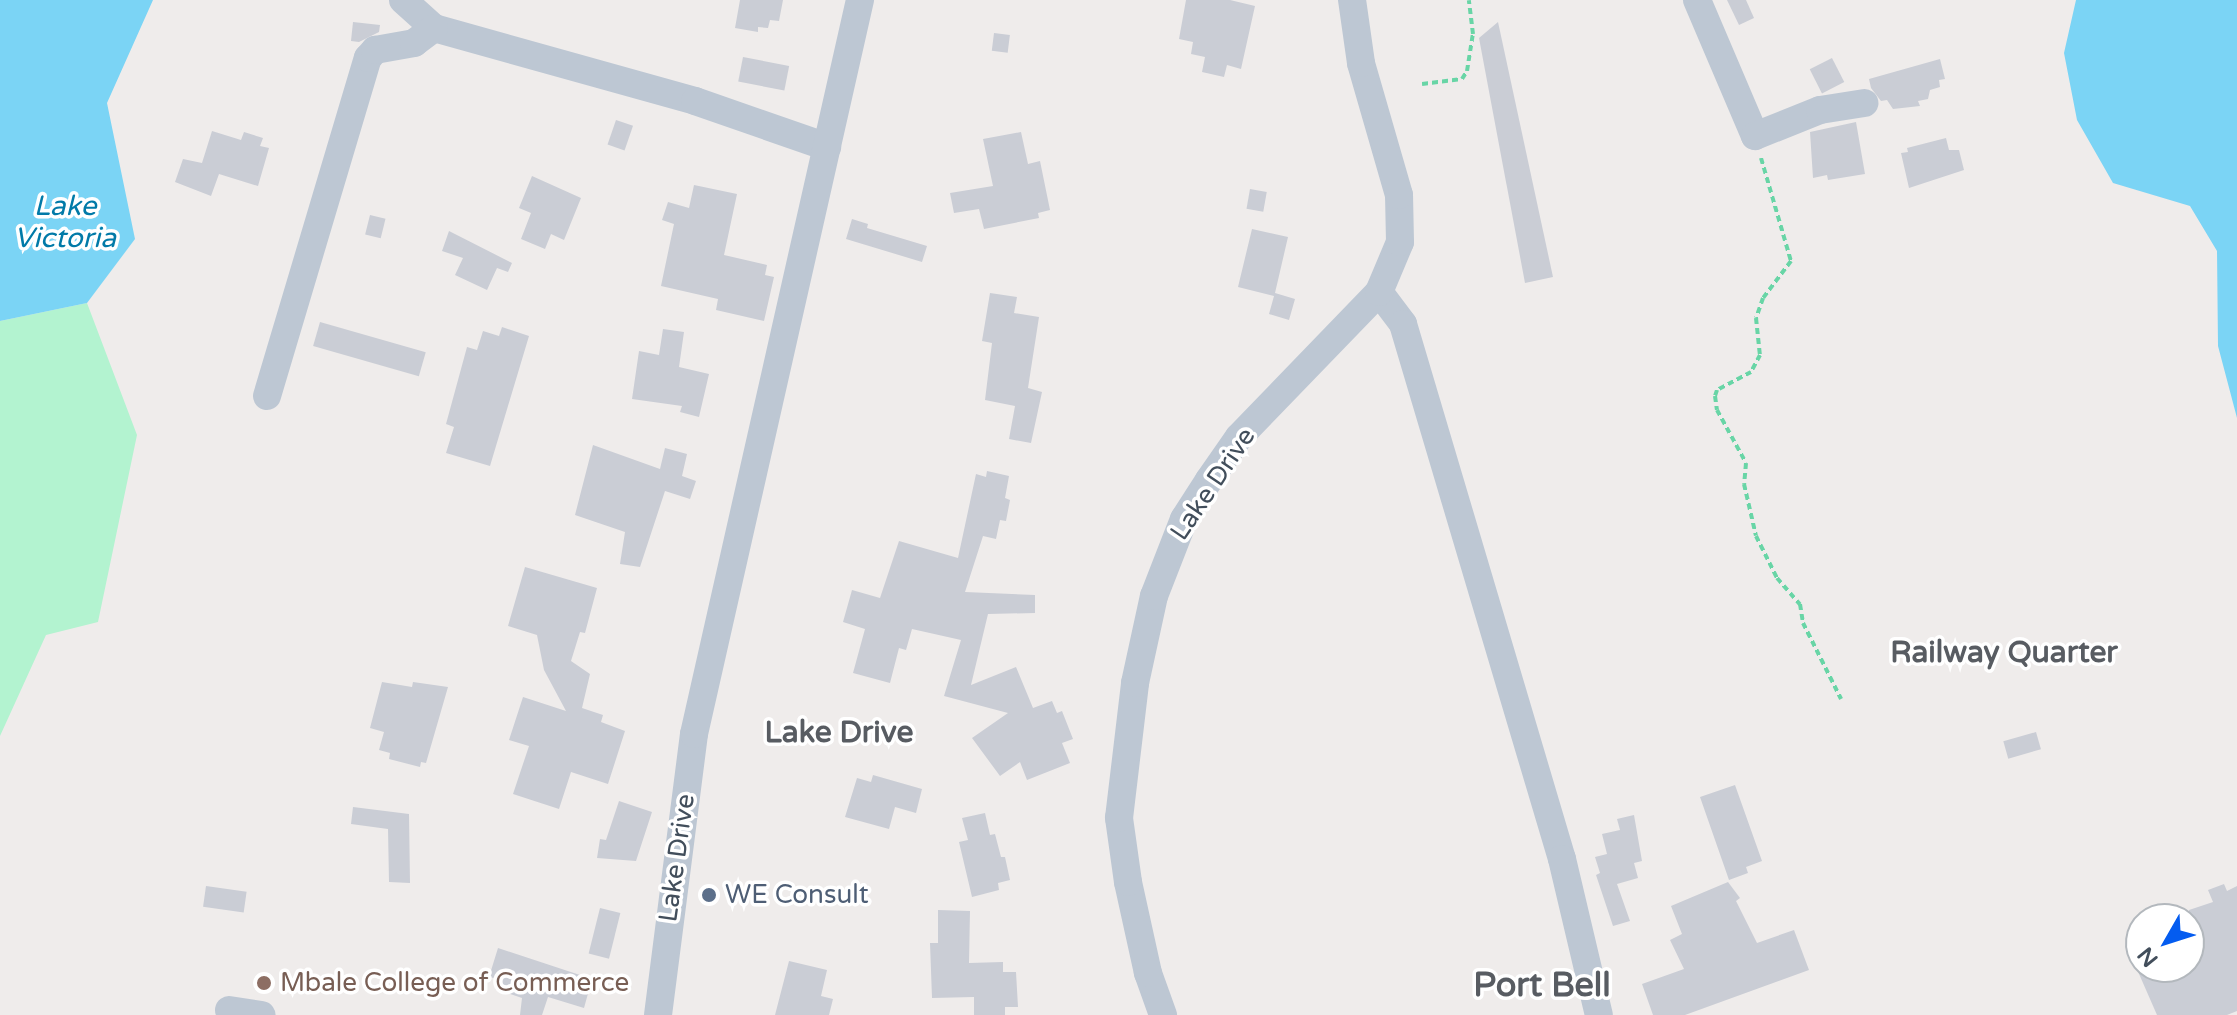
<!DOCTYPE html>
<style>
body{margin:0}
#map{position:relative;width:2237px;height:1015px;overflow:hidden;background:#efeceb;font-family:"Varela Round",sans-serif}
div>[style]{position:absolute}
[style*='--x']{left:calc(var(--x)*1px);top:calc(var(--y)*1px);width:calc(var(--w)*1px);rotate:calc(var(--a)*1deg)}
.green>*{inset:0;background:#b3f3d0}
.water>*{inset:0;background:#7bd4f5}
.building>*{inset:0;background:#cacdd5;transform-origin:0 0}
.path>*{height:4px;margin-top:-2px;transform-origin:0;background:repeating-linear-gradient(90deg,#68d5a6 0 6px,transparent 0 10px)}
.minor>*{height:28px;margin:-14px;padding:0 14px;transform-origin:14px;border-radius:14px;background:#bdc7d3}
.dots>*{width:22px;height:22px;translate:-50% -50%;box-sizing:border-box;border:4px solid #fff;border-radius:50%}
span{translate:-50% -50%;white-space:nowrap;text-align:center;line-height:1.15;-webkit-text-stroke:7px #fff;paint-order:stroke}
.street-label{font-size:26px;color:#424e5b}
.service-label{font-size:26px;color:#4e5e75}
.left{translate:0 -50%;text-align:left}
.education-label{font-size:26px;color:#785e54}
.water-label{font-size:28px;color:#017aa8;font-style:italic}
.quarter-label{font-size:30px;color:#585c62;font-weight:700}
.district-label{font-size:34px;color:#585c62;font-weight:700}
.north{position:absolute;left:2125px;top:903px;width:80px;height:80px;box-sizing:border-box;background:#fff;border:2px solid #b3b8bd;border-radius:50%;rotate:231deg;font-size:22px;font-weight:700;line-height:32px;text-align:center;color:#424e5b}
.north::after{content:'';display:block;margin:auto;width:28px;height:36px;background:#045cf0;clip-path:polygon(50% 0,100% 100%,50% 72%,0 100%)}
</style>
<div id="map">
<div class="green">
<div style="clip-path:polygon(87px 303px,137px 435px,98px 622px,46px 635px,0 736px,0 321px)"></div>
</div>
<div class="water">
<div style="clip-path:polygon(0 0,153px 0,107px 103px,135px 239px,87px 303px,0 321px)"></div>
<div style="clip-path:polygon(2076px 0,2237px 0,2237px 418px,2218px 346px,2217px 251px,2190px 206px,2113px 183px,2077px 120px,2064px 53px)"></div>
</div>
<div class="building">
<div style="clip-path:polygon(740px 0,783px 0,779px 21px,770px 20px,768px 28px,758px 27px,758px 32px,735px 28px)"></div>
<div style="clip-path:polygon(1186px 0,1230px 0,1255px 6px,1241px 69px,1227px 65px,1224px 77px,1202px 72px,1205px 57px,1191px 54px,1193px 42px,1179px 39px)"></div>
<div style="clip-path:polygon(1727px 0,1746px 0,1754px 18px,1739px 25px)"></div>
<div style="clip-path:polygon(353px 22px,380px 25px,379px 32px,359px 42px,351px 41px)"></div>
<div style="clip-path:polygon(1498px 22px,1553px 277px,1525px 283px,1479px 38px)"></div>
<div style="left:994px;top:33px;width:16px;height:18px;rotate:7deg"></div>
<div style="left:743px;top:57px;width:47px;height:25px;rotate:11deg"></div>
<div style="left:1832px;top:58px;width:27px;height:25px;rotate:63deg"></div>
<div style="clip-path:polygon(1940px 59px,1945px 79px,1939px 80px,1940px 87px,1930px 90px,1928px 99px,1918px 101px,1920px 106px,1893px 109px,1887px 100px,1881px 101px,1871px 88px,1869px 79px)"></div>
<div style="left:616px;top:120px;width:18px;height:26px;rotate:19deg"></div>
<div style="clip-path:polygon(1856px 122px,1865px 174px,1828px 180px,1827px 175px,1813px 178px,1810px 132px)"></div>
<div style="clip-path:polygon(212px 131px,241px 140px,244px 132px,263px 138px,260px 146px,269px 148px,258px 186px,219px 174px,211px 196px,175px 182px,183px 159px,202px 163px)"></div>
<div style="clip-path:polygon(1021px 132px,1028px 164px,1040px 161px,1050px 210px,1038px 213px,1039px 218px,984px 229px,979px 209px,954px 213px,950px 193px,993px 186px,983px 139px)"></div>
<div style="clip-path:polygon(1946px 138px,1949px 150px,1959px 150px,1964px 170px,1909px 188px,1901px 153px,1908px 152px,1907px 148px)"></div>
<div style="clip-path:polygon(532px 176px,581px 198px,564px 240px,551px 234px,545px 249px,521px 239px,531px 213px,519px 208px)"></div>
<div style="clip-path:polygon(694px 185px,737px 194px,724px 255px,767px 265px,765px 275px,774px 277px,764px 321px,716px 310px,718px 299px,661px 286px,674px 224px,662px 220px,668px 202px,689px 208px)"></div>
<div style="left:1250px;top:189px;width:17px;height:20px;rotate:10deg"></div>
<div style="left:370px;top:215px;width:16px;height:20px;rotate:14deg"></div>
<div style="clip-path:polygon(852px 219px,868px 224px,867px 228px,927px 246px,922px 262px,846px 239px)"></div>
<div style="clip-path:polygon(1252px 229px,1288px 237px,1275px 293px,1295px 299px,1289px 320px,1269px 314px,1274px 296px,1238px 287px)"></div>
<div style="clip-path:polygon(449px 231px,512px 263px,508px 272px,497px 268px,487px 290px,455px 275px,463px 258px,442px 251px)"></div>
<div style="clip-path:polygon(990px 293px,1017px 297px,1014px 313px,1039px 317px,1028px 388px,1042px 392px,1031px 443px,1009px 439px,1015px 406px,985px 400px,992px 343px,982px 341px)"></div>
<div style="left:320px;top:322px;width:110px;height:25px;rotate:16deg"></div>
<div style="clip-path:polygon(502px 327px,529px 336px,490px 466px,446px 453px,454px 427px,446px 424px,467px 347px,477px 350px,483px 331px,499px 336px)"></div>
<div style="clip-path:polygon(663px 329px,684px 332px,679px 367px,709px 374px,699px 417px,680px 412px,682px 406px,632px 399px,639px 351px,659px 355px)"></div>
<div style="clip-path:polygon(593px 445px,660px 469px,665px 448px,687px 454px,682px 476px,696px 481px,690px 499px,665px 491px,640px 567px,620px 564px,625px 532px,575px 515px)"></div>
<div style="clip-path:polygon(987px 471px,1009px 476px,1005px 498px,1010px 500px,1006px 521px,1000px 520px,996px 539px,983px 536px,965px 592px,1035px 595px,1035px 613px,988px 614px,971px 685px,1016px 667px,1033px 708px,1052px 701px,1057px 713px,1062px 711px,1073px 739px,1062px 743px,1070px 763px,1027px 780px,1020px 762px,1000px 776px,972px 738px,1008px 713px,944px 696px,961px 640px,912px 629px,906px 650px,899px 648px,890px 683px,853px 673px,865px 629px,843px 622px,852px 590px,880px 598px,899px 541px,958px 558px,976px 474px,986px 477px)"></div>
<div style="clip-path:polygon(525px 567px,597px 588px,585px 633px,580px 632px,571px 661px,590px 674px,582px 708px,603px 715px,601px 722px,625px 731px,608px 784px,571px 772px,559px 809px,513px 794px,529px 746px,509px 740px,523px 697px,566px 711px,544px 670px,537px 635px,508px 626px)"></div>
<div style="clip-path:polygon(382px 682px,412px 687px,413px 682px,448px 687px,426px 763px,421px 762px,420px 767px,389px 759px,390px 753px,379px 750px,384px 732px,370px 728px)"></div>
<div style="left:2036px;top:732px;width:18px;height:34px;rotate:74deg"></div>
<div style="clip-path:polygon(873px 775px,922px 789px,916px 813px,895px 807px,889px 829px,845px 817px,857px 778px,871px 782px)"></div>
<div style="clip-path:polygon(1735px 785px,1762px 861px,1746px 867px,1748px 873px,1729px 880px,1700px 797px)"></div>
<div style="clip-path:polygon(619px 801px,652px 812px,636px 861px,597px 858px,600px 839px,606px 840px)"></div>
<div style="clip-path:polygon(353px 807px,409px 814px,410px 883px,389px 882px,388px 829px,351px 824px)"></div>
<div style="clip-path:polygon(985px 813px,990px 835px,995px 834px,1001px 857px,1005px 857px,1010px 880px,998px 883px,999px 890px,972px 897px,959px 842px,968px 840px,962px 818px)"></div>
<div style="clip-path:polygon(1634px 815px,1642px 861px,1634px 863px,1638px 878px,1617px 884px,1630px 921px,1613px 926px,1596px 875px,1600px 873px,1595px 857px,1607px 854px,1602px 834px,1620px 830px,1617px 819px)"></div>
<div style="clip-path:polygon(1728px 882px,1740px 898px,1736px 901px,1757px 943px,1794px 930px,1809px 970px,1685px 1015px,1653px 1015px,1642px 984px,1684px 969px,1670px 940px,1682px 934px,1671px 906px)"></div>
<div style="clip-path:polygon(2224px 884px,2227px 891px,2237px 886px,2237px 1011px,2227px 1015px,2157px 1015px,2136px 967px,2189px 967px,2189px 910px,2213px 902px,2208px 890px)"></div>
<div style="left:206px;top:886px;width:41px;height:21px;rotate:8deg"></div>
<div style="left:600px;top:908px;width:21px;height:47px;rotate:14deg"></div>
<div style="clip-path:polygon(938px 910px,970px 911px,969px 963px,1003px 962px,1003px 972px,1016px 972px,1018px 1007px,1005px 1007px,1005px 1015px,974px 1015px,974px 997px,932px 998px,930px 943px,938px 943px)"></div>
<div style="clip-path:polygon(498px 948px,592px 979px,584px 1008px,548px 997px,542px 1015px,520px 1015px,522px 998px,495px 989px,498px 979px,489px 977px)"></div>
<div style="clip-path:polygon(789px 961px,827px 970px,821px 996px,833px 999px,829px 1015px,775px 1015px)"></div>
</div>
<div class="path">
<div style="--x:1422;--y:84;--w:40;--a:-7.1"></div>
<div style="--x:1462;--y:79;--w:9;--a:-58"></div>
<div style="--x:1467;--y:71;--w:37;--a:-81"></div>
<div style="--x:1473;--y:34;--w:34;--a:-97"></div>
<div style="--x:1761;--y:158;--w:107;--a:73.8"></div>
<div style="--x:1791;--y:261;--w:46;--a:127.1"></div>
<div style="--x:1763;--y:298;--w:21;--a:109"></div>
<div style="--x:1756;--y:318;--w:37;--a:84"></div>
<div style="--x:1760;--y:355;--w:19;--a:118"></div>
<div style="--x:1751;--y:372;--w:38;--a:152"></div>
<div style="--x:1717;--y:390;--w:6;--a:108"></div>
<div style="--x:1715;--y:396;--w:14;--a:82"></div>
<div style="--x:1717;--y:410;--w:60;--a:61.3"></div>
<div style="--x:1746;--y:463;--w:21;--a:95"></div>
<div style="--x:1744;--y:484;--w:53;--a:77"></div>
<div style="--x:1756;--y:536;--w:47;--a:63.4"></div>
<div style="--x:1777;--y:578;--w:35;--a:49"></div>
<div style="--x:1800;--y:604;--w:19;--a:81"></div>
<div style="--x:1803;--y:623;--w:85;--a:63.4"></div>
</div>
<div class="minor">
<div style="--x:403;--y:0;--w:42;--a:42.1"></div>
<div style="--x:434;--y:28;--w:271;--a:15.6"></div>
<div style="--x:695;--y:101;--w:140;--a:19.2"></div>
<div style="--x:1697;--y:0;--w:148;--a:66.9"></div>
<div style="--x:1755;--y:136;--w:70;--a:-21.8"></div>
<div style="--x:1820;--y:110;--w:45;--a:-9"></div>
<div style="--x:1379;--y:292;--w:40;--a:53"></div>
<div style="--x:1403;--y:324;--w:558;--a:73.45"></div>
<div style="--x:1562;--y:859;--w:160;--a:76.7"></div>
<div style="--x:267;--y:396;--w:353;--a:-73.4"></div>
<div style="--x:368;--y:58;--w:11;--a:-49"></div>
<div style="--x:375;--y:50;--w:40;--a:-10"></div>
<div style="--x:414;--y:43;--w:25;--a:-37"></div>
<div style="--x:229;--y:1010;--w:33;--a:9"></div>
<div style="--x:658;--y:1015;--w:283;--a:-82.7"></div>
<div style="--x:694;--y:734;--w:753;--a:-77.26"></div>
<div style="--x:1163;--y:1015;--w:45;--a:-109.7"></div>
<div style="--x:1148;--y:973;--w:93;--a:-102.4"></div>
<div style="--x:1128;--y:882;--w:65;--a:-98"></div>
<div style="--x:1119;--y:818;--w:136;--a:-83.2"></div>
<div style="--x:1135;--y:683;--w:89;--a:-77.7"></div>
<div style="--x:1154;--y:596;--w:83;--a:-68.7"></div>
<div style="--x:1184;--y:519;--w:46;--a:-57.3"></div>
<div style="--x:1209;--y:480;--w:52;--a:-55.1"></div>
<div style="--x:1239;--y:437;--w:202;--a:-46"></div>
<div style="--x:1379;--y:292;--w:54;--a:-67.2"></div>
<div style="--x:1400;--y:242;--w:47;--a:-91.2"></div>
<div style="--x:1399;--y:195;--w:137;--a:-106.1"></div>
<div style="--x:1361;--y:63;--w:64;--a:-98.1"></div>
</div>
<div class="dots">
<div style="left:709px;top:895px;background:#5c6f8a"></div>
<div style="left:264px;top:983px;background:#8d6e63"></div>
</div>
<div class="street-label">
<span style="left:1213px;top:484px;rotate:-56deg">Lake Drive</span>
<span style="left:677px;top:858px;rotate:-82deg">Lake Drive</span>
</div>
<div class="service-label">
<span class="left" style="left:725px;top:895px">WE Consult</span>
</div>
<div class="education-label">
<span class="left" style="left:280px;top:983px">Mbale College of Commerce</span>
</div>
<div class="water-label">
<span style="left:65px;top:222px">Lake<br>Victoria</span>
</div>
<div class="quarter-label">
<span style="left:2004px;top:653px">Railway Quarter</span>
<span style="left:839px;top:733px">Lake Drive</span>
</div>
<div class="district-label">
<span style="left:1542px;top:986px">Port Bell</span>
</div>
<div class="north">N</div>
</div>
